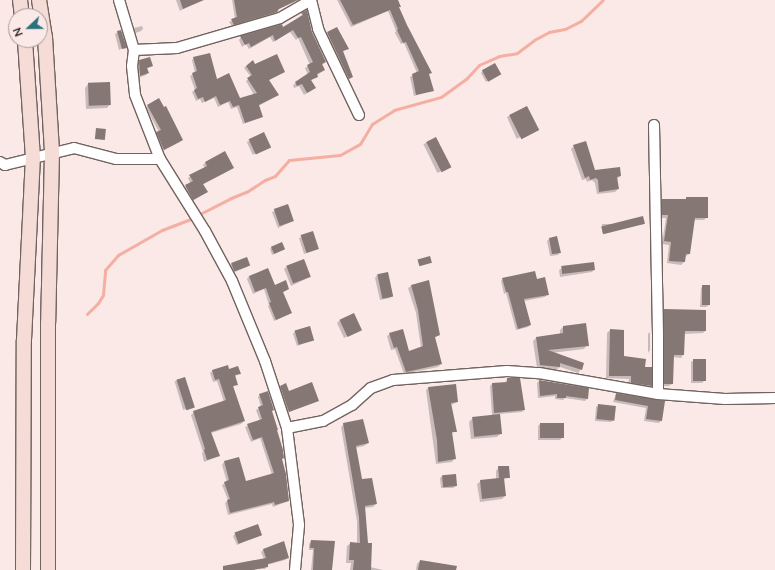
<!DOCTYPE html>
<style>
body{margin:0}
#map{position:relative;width:775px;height:570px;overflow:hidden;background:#fae9e6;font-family:Lato,sans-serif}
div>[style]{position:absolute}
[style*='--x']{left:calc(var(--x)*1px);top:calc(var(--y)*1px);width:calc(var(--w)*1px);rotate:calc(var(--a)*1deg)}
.shadow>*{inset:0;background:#0003;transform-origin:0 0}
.stream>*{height:3px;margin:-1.5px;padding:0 1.5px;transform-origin:1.5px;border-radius:1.5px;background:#f5aea2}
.building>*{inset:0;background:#857774;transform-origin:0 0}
.roads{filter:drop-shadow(1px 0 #716360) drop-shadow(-1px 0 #716360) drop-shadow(0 1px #716360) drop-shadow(0 -1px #716360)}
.minor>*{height:10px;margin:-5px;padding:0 5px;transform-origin:5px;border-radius:5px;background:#fff}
.secondary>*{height:14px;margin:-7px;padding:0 7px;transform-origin:7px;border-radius:7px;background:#f5dcd7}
span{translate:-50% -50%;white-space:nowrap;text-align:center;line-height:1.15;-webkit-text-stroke:4px #fae9e6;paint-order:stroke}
.north{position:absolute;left:8px;top:8px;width:40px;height:40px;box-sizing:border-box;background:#fae9e6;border:1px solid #a69a97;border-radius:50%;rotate:248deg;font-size:11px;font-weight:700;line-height:16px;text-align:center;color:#292321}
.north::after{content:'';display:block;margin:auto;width:14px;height:18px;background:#2a717d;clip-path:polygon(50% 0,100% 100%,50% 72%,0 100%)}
</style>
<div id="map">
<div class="shadow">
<div style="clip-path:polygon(176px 0,191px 0,192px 4px,180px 11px)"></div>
<div style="clip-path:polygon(232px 0,276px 0,278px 11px,275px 13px,232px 26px,229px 22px,235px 19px)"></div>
<div style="clip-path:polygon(337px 0,397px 0,400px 6px,398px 8px,428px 74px,433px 90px,414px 96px,410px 77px,417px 73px,404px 43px,401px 44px,395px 33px,396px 31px,388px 11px,351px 27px)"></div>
<div style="clip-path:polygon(306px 12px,311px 32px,325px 62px,322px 65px,324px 70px,310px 81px,312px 90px,304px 95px,299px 86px,294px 88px,293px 85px,308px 75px,305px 68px,310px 65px,298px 38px,296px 40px,290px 32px,273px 42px,270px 37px,249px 49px,246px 44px,242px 47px,239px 40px,241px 37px,282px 29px)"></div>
<div style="clip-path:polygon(142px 26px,143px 29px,141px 31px,133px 34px,132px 30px,134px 28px)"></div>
<div style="clip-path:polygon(337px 28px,347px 48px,342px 52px,350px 78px,347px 80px,325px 35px)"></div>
<div style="clip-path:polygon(118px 32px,125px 47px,119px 50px,115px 34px)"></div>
<div style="clip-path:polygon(194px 58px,239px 99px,254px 95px,246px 81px,251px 77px,244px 68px,246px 66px,255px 65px,284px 72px,269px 80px,278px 95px,258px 106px,262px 116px,260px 118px,243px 124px,237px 107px,231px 109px,228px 102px,218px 107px,214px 98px,202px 103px,200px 99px,196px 101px,192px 92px,195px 90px,190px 76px,195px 73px,192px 60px)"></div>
<div style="clip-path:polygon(140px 61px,152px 66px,146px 69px,148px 73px,146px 75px,138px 78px,137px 64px)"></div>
<div style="clip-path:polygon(483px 71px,500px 74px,486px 82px,481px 73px)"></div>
<div style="clip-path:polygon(88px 84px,110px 104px,107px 108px,86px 109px,85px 88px)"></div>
<div style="clip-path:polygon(148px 106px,182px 140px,180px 142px,162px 151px,155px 135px,159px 132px,146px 108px)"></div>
<div style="left:527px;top:108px;width:24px;height:22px;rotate:66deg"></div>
<div style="left:264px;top:134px;width:14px;height:19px;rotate:65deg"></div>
<div style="left:436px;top:138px;width:32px;height:14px;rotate:64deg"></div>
<div style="clip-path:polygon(574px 146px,595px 171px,620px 176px,617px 179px,618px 189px,615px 192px,597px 194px,595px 183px,592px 180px,587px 182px,586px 179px,582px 180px,571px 149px)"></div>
<div style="clip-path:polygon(225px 153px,230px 170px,202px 185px,207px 192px,191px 202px,184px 188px,191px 184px,188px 178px,205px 168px,203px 165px,205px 163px)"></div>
<div style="clip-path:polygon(662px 200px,707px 217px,704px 220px,694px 220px,689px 254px,685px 257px,684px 262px,681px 265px,667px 263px,669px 245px,662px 244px,666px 218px,660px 218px,659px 203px)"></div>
<div style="clip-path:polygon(287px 205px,293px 221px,278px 228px,272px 212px)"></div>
<div style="clip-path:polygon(602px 224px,644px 224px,602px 233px)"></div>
<div style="clip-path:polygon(312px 232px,317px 249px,304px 254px,299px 238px)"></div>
<div style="clip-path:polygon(549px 239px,560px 252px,558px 255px,550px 256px,547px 241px)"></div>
<div style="clip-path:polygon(272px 247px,284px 249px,272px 255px,270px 249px)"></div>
<div style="clip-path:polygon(247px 258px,249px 264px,247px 267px,232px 273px,229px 267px,231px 264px)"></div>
<div style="clip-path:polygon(286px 267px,310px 277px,291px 286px,284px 269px)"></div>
<div style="clip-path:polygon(562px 268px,594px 270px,592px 272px,560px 277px,559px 270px)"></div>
<div style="clip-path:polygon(377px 275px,392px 296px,390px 298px,380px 300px,375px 278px)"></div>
<div style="clip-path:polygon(249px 276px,274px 286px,288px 289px,282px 293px,291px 313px,274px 321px,268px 306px,269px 305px,264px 289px,253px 294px,247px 279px)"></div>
<div style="clip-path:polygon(503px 279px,537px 280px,547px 294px,545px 297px,524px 301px,530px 325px,528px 327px,516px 330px,506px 293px,504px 294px,501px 281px)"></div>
<div style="clip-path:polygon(428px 281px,439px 335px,434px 338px,441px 364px,438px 367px,404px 374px,395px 349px,391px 350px,387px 336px,390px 334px,408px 352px,421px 348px,416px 313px,408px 288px,411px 286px)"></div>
<div style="clip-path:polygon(703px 286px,709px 305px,706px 307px,700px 307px,701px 288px)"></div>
<div style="clip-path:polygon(664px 310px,705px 331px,703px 333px,684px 334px,683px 355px,681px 358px,673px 357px,672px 384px,669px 386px,662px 386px,662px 313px)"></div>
<div style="clip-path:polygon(340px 320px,361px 329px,344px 338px,337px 323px)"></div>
<div style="clip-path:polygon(563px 327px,587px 345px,584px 349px,551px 353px,581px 369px,578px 373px,560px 367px,556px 370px,537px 368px,533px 341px,536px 338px,560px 334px,560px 330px)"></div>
<div style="clip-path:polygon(610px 330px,623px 356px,644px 368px,650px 368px,650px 386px,648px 389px,628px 385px,629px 379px,606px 378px,607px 333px)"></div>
<div style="clip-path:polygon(295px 331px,313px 340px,297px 346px,293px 334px)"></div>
<div style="clip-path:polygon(650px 332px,650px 350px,648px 353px,648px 334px)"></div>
<div style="clip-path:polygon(694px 360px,705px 360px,704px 381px,702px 383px,691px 383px,691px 362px)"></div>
<div style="clip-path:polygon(229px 370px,240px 373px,234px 377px,237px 384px,233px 387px,244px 421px,241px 424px,211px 433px,219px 456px,204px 462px,202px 453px,203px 452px,191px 415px,194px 412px,224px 402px,217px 381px,213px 382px,210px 373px,212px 371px)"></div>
<div style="left:185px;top:378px;width:30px;height:11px;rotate:73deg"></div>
<div style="clip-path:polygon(507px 379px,519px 379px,524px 410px,522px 412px,499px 414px,501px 433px,497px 437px,471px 439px,469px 422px,473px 418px,492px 416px,490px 386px,492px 384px,505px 383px)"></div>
<div style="clip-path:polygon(539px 381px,587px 399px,585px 401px,565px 398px,563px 400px,555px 399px,555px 396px,538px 398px,537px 383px)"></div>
<div style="clip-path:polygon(280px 386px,288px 392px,318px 400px,286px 413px,278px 389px)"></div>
<div style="clip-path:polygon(428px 388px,457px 402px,451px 405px,456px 431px,451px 434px,454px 459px,452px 462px,436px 464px,426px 390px)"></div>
<div style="clip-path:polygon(616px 394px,664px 402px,661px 421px,659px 423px,644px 421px,646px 408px,613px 402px)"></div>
<div style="clip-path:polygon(260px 395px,271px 412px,283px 458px,281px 460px,288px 501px,273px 507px,272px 504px,228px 515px,225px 503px,228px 500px,222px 485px,227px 482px,222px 465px,224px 462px,245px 482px,272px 475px,260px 438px,251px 442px,245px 427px,260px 421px,256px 410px,261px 407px,258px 397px)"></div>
<div style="clip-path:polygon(599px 405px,613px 420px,611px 422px,595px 421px,596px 407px)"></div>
<div style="clip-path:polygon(344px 424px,368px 443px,364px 446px,355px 448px,361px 481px,376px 504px,373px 507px,364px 508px,370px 567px,383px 570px,350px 570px,351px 563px,346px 563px,347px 546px,351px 543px,357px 543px,357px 521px,341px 427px)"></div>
<div style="clip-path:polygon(540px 424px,562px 438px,560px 440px,538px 440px,538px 426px)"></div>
<div style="clip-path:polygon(499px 467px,509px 477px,503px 480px,505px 496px,502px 499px,480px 502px,477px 484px,481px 481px,496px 479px,496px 471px)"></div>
<div style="clip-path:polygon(442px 476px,456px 486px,453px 488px,441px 488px,440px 478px)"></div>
<div style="clip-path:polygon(235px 534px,261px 534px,237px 545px,233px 536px)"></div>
<div style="clip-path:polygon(311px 541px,331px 570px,311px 570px,313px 550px,309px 550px,309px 544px)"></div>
<div style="clip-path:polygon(283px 542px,288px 557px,285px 560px,267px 565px,265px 569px,232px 570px,264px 559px,261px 552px,263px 550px)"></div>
<div style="clip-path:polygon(420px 561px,441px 570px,416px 570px,417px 564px)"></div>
</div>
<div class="stream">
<div style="--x:87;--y:314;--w:16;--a:-45"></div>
<div style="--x:98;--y:303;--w:9;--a:-58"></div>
<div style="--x:103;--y:295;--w:25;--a:-85"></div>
<div style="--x:105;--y:270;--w:20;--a:-49"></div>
<div style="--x:118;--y:255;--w:51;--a:-29.6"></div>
<div style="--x:162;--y:230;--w:30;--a:-21"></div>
<div style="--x:190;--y:219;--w:46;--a:-27.1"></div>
<div style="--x:231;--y:198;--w:18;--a:-22"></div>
<div style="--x:248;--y:191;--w:20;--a:-33"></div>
<div style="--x:265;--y:180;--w:11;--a:-22"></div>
<div style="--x:275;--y:176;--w:21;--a:-49"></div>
<div style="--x:289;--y:160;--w:51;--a:-5.6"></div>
<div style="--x:340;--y:155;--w:23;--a:-29"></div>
<div style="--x:360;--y:144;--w:23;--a:-59"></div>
<div style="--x:372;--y:124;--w:26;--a:-32"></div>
<div style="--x:394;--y:110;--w:49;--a:-15.5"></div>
<div style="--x:441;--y:97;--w:32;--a:-36"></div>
<div style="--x:467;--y:78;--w:18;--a:-47"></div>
<div style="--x:479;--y:65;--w:22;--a:-24"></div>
<div style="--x:499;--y:56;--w:18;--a:-9"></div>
<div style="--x:517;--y:53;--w:21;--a:-37"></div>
<div style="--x:534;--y:40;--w:17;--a:-28"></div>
<div style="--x:549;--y:32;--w:16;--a:-11"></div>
<div style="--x:565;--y:29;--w:18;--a:-27"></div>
<div style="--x:581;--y:21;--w:30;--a:-44"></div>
</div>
<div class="building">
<div style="clip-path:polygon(180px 0,204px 0,183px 9px)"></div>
<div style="clip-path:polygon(234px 0,298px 0,279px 9px,277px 12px,234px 25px,231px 19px,237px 17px)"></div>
<div style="clip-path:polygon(340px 0,398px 0,401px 7px,399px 7px,407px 25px,432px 73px,429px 74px,434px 91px,416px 95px,412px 74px,419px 71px,406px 42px,403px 43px,397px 30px,398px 29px,390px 10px,353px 25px)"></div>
<div style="clip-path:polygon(307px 10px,312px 32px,326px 62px,322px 64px,325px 70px,317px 74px,318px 77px,311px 80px,316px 88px,307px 93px,302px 84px,297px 86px,295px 82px,310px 72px,307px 65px,313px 62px,301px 37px,298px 38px,293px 30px,275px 41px,273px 35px,251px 47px,249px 43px,245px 45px,240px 36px,282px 24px,283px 27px,303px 15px,301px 13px)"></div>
<div style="clip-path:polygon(337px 27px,349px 49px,343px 51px,353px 77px,349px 79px,327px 32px)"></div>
<div style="clip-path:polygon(121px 30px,127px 48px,122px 49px,117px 31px)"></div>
<div style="clip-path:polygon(210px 53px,217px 79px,229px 73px,240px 98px,257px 93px,247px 78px,252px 75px,246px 66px,253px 60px,255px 64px,277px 54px,285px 72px,269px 80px,279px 95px,259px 105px,263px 117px,245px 123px,239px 105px,233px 107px,230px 101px,220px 105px,216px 96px,205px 102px,203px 97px,198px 99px,194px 90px,197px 88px,192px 73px,197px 71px,193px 57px)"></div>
<div style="clip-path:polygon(150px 57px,153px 66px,147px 68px,149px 73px,140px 76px,139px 60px)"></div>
<div style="left:495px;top:63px;width:13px;height:15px;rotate:61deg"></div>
<div style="left:110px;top:82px;width:23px;height:22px;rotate:88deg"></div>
<div style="clip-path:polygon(159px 98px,164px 107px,166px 106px,183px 140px,164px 150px,156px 132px,161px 130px,147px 105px)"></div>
<div style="left:527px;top:106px;width:27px;height:20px;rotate:63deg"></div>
<div style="left:96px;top:128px;width:10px;height:11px;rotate:6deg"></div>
<div style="left:264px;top:132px;width:17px;height:17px;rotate:65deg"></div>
<div style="left:436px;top:137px;width:34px;height:11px;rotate:63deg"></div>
<div style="clip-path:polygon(586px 141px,595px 170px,620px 167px,621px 176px,617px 177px,619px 189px,599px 192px,598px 180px,596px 178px,590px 180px,589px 176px,585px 178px,573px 145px)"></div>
<div style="clip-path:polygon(225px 151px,234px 168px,203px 184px,208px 192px,193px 200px,185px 185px,193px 181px,189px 175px,207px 166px,205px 162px)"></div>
<div style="clip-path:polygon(686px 197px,708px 197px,708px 218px,695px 218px,690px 254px,686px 254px,685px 262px,669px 261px,671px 242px,664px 241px,668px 215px,662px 215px,662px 199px,686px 199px)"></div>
<div style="left:288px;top:204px;width:18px;height:15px;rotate:71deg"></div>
<div style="left:643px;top:216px;width:8px;height:43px;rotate:76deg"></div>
<div style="left:313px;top:231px;width:19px;height:13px;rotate:72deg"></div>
<div style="clip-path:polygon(557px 236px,561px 253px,552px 254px,549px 238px)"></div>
<div style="left:282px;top:242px;width:8px;height:12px;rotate:67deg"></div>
<div style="left:430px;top:256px;width:7px;height:13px;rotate:74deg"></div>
<div style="left:247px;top:257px;width:9px;height:17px;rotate:69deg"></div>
<div style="left:304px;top:259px;width:19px;height:19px;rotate:69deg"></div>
<div style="left:594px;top:262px;width:8px;height:33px;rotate:83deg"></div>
<div style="clip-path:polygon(268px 268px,275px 285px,286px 280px,289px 289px,283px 292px,292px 313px,276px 320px,269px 303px,271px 302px,266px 288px,255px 292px,249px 276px)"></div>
<div style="clip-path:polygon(535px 271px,537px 279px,545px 277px,549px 295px,524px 299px,531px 325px,518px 329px,508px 292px,506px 292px,502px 278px)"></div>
<div style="left:388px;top:272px;width:25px;height:11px;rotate:78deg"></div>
<div style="clip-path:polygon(429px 280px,440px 335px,435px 337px,442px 364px,406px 372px,397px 347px,394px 348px,389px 333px,403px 329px,409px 351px,423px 346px,418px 310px,411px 285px)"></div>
<div style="left:702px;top:285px;width:8px;height:20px"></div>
<div style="clip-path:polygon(664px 309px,706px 310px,706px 331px,685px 331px,684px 355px,674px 355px,673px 384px,664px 384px)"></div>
<div style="left:354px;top:313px;width:19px;height:16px;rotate:65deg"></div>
<div style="clip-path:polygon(586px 323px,589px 346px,548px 350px,584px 363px,582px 370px,560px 363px,560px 367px,540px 365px,536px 337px,563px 333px,563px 326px)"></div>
<div style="left:310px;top:326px;width:15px;height:16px;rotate:74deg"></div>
<div style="clip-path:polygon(610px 329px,624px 330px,624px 356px,646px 359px,645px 367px,652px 367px,652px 386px,631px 383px,631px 376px,609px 376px)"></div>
<div style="left:693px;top:359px;width:13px;height:22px"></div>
<div style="clip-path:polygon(228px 365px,229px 369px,238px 366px,241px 374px,235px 375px,238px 385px,233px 386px,245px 421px,211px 432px,220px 456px,207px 460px,204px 450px,205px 449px,193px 411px,226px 400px,219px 379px,215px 380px,212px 370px)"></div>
<div style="left:185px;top:377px;width:32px;height:9px;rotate:72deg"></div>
<div style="clip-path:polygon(507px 378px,520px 378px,525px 410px,494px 413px,492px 383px,507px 382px)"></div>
<div style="clip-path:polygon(539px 380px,589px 388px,588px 399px,566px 396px,566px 398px,557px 398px,557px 394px,540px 396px)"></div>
<div style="clip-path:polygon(312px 382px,319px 401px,289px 412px,280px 386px,286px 383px,289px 391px)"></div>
<div style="clip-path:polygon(456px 384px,458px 402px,451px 403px,457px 432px,452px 432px,456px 459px,438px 462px,437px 440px,428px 387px)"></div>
<div style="clip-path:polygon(268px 391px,274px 410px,272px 411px,278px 430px,277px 430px,283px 450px,284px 458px,282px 459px,286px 474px,289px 501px,275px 505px,274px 502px,230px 513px,227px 500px,230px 499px,224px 482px,229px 480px,224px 461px,239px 457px,246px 481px,274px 473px,262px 437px,253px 440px,247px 424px,262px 419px,258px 407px,263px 405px,259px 394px)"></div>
<div style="clip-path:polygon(616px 393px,665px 401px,662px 421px,646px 419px,648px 406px,615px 400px)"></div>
<div style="left:598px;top:404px;width:18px;height:15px;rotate:6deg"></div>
<div style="left:500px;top:414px;width:20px;height:28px;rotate:84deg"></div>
<div style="clip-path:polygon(363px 419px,369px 443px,356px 446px,362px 479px,372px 478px,377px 504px,365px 506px,368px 543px,372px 543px,371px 570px,353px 570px,354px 560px,349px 560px,350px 542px,360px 543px,359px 517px,343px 423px)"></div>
<div style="left:540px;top:423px;width:24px;height:15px"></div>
<div style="clip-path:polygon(498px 466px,509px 466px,510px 478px,504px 478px,506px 496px,482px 499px,480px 480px,499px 478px)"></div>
<div style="left:456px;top:474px;width:12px;height:14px;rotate:85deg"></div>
<div style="left:258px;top:524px;width:12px;height:25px;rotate:70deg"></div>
<div style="clip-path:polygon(311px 540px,335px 541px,332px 570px,313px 570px,314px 548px,310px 548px)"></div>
<div style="clip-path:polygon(284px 541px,289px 558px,268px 564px,268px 567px,253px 570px,223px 570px,223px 566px,266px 558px,263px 549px)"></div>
<div style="clip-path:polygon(420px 560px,457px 566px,456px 570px,418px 570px)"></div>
</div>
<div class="roads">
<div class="minor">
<div style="--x:119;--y:0;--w:52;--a:73.3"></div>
<div style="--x:134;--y:50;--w:16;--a:97"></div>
<div style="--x:132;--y:66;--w:29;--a:84"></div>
<div style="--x:135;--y:95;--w:69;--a:68.7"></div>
<div style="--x:160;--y:159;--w:85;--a:58"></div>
<div style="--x:205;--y:231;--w:57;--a:61.6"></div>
<div style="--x:232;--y:281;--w:87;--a:67.6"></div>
<div style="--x:265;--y:361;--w:71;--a:71.8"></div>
<div style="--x:287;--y:428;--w:98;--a:82.9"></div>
<div style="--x:299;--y:525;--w:45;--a:95.1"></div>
<div style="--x:311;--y:0;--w:30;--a:76"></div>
<div style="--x:318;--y:29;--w:14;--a:65"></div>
<div style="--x:324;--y:42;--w:81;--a:64.4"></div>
<div style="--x:134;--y:50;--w:43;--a:-2.7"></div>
<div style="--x:177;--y:48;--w:107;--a:-16.2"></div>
<div style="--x:280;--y:18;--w:36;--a:-30"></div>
<div style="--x:654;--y:125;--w:209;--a:88.9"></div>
<div style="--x:658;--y:334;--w:60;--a:90"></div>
<div style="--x:0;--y:162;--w:6;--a:31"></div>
<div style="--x:5;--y:165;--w:71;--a:-13.8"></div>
<div style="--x:74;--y:148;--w:43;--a:14.7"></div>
<div style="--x:116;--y:159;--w:44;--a:0"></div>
<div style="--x:287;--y:428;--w:37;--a:-11"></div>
<div style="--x:323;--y:421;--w:33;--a:-29"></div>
<div style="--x:352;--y:405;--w:25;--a:-42"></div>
<div style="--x:371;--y:388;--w:23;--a:-20"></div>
<div style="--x:393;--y:380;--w:114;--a:-4.5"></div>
<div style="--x:507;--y:371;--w:32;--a:4"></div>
<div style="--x:539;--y:373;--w:121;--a:10"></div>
<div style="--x:658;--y:394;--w:67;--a:4.3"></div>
<div style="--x:725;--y:399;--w:50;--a:-1.1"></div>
</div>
<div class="secondary">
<div style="--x:20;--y:0;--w:16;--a:83"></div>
<div style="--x:39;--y:0;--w:37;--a:81"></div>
<div style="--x:45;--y:37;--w:116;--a:86.5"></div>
<div style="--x:52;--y:153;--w:170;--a:91.3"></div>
<div style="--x:48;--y:323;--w:247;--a:90"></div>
<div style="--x:23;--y:570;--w:230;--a:-89.8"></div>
<div style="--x:24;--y:340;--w:182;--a:-87.2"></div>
<div style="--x:33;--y:158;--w:118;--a:-93.9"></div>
</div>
</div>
<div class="north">N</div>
</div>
